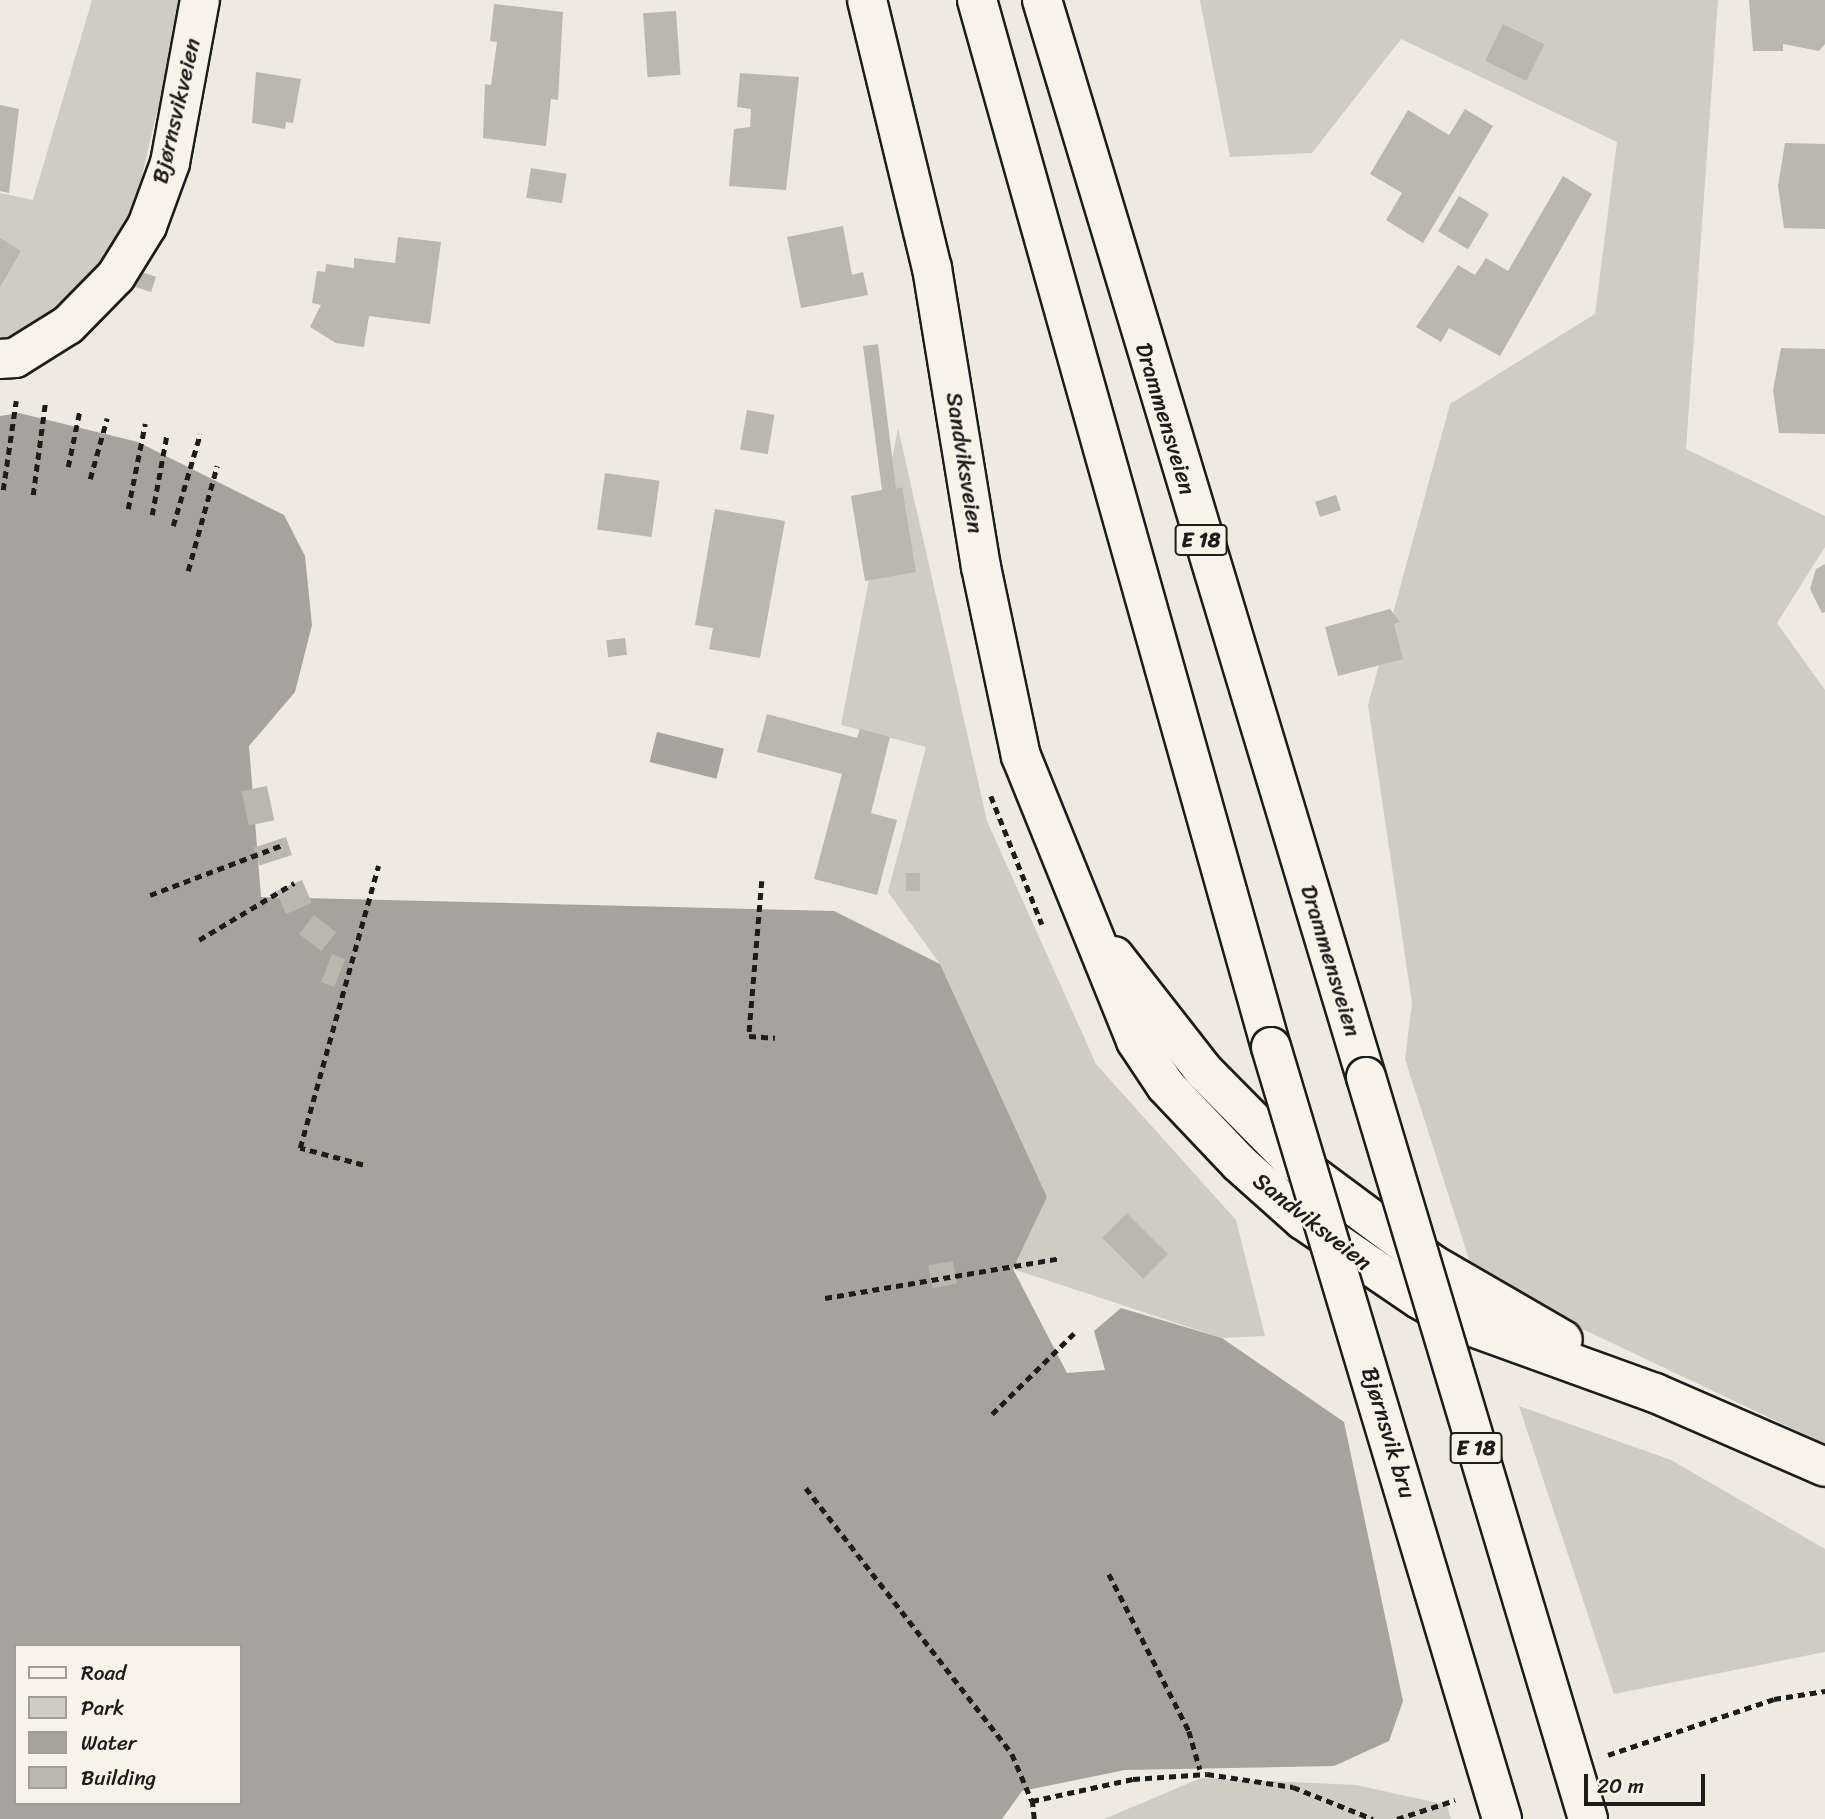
<!DOCTYPE html>
<meta charset="utf-8">
<style>
body{margin:0}
#map{position:relative;width:1825px;height:1819px;overflow:hidden;background:#eeeae0;font-family:Sriracha,sans-serif}
div>[style]{position:absolute}
[style*='--x']{left:calc(var(--x)*1px);top:calc(var(--y)*1px);width:calc(var(--w)*1px);rotate:calc(var(--a)*1deg)}
.green>*{inset:0;background:#cfccc3}
.water>*{inset:0;background:#a6a39d;transform-origin:0 0}
.building>*{inset:0;background:#bab7af;transform-origin:0 0}
.path>*{height:4.5px;margin-top:-2.25px;transform-origin:0;background:repeating-linear-gradient(90deg,#1c1c1c 0 7px,transparent 0 12px)}
.roads{filter:drop-shadow(2px 0 #1c1c1c) drop-shadow(-2px 0 #1c1c1c) drop-shadow(0 2px #1c1c1c) drop-shadow(0 -2px #1c1c1c)}
.street>*{height:38px;margin:-19px;padding:0 19px;transform-origin:19px;border-radius:19px;background:#f7f3e8}
.secondary>*{height:38px;margin:-19px;padding:0 19px;transform-origin:19px;border-radius:19px;background:#f7f3e8}
.highway>*{height:38px;margin:-19px;padding:0 19px;transform-origin:19px;border-radius:19px;background:#f7f3e8}
.bridges{filter:drop-shadow(2px 0 #1c1c1c) drop-shadow(-2px 0 #1c1c1c) drop-shadow(0 2px #1c1c1c) drop-shadow(0 -2px #1c1c1c)}
.highway-bridge>*{height:38px;margin:-19px;padding:0 19px;transform-origin:19px;border-radius:19px;background:#f7f3e8}
span{translate:-50% -50%;white-space:nowrap;text-align:center;line-height:1.15;-webkit-text-stroke:5px #f7f3e8;paint-order:stroke}
.shield-label span{padding:2px 5px;background:#f7f3e8;border:2px solid;border-radius:5px;-webkit-text-stroke-width:0}
.shield-label{font-size:21px;color:#1c1c1c;font-weight:700}
.street-label{font-size:23px;color:#1c1c1c}
.legend{position:absolute;left:14px;top:1644px;width:228px;height:161px;box-sizing:border-box;background:#f7f3e8;border:2px solid #9f9d96;margin:0;padding:9px 12px;list-style:none;font-size:21px;color:#1c1c1c}
.legend li{display:flex;align-items:center;gap:14px;height:35px}
.legend b{width:35px;border:2px solid #9f9d96}
.scale{position:absolute;left:1584px;top:1774px;width:121px;height:32px;box-sizing:border-box;border:4px solid #1c1c1c;border-top:0;padding-left:9px;font-size:21px;line-height:24px;white-space:nowrap;color:#1c1c1c;-webkit-text-stroke:5px #f7f3e8;paint-order:stroke}
</style>
<div id="map">
<div class="green">
<div style="clip-path:polygon(92px 0,183px 0,132px 219px,96px 271px,56px 310px,0 342px,0 193px,33px 200px)"></div>
<div style="clip-path:polygon(1200px 0,1718px 0,1686px 449px,1825px 516px,1825px 547px,1777px 623px,1825px 690px,1825px 1444px,1475px 1278px,1405px 1059px,1412px 1003px,1368px 705px,1450px 404px,1595px 314px,1617px 142px,1401px 39px,1312px 153px,1230px 157px)"></div>
<div style="clip-path:polygon(898px 428px,987px 821px,1096px 1064px,1236px 1220px,1265px 1336px,1222px 1338px,1013px 1269px,1047px 1197px,940px 964px,888px 892px,926px 747px,841px 725px)"></div>
<div style="clip-path:polygon(1519px 1406px,1671px 1460px,1825px 1549px,1825px 1652px,1614px 1694px)"></div>
<div style="clip-path:polygon(1201px 1778px,1356px 1785px,1447px 1805px,1451px 1819px,1104px 1819px)"></div>
</div>
<div class="water">
<div style="clip-path:polygon(evenodd,19px 413px,138px 442px,284px 515px,305px 556px,312px 625px,295px 692px,249px 746px,261px 897px,834px 911px,940px 964px,1047px 1197px,1013px 1269px,1067px 1373px,1105px 1370px,1094px 1331px,1121px 1308px,1222px 1338px,1344px 1422px,1403px 1701px,1389px 1741px,1334px 1766px,1125px 1770px,1022px 1791px,1002px 1819px,0 1819px,0 416px,19px 413px,16px 1646px,240px 1646px,240px 1803px,16px 1803px,16px 1646px)"></div>
<div style="left:657px;top:732px;width:69px;height:31px;rotate:14deg"></div>
</div>
<div class="building">
<div style="clip-path:polygon(1749px 0,1825px 0,1825px 44px,1819px 51px,1783px 44px,1783px 51px,1753px 51px)"></div>
<div style="clip-path:polygon(494px 4px,563px 12px,558px 100px,551px 99px,546px 146px,483px 138px,485px 84px,491px 85px,497px 42px,490px 41px)"></div>
<div style="left:676px;top:11px;width:64px;height:33px;rotate:86deg"></div>
<div style="left:1503px;top:24px;width:46px;height:41px;rotate:26deg"></div>
<div style="clip-path:polygon(256px 72px,301px 79px,293px 123px,286px 122px,285px 129px,252px 123px)"></div>
<div style="clip-path:polygon(740px 73px,799px 77px,786px 190px,729px 186px,734px 129px,750px 127px,751px 109px,737px 107px)"></div>
<div style="clip-path:polygon(0 105px,19px 109px,9px 193px,0 191px)"></div>
<div style="clip-path:polygon(1465px 109px,1493px 126px,1423px 243px,1386px 220px,1402px 193px,1370px 174px,1408px 110px,1449px 135px)"></div>
<div style="clip-path:polygon(1785px 143px,1825px 144px,1825px 229px,1784px 228px,1778px 186px)"></div>
<div style="left:531px;top:168px;width:36px;height:30px;rotate:9deg"></div>
<div style="clip-path:polygon(1563px 176px,1592px 194px,1500px 356px,1449px 328px,1441px 342px,1416px 327px,1458px 265px,1475px 275px,1486px 258px,1508px 271px)"></div>
<div style="left:1459px;top:196px;width:35px;height:41px;rotate:31deg"></div>
<div style="clip-path:polygon(843px 226px,852px 275px,863px 272px,868px 295px,801px 308px,787px 237px)"></div>
<div style="clip-path:polygon(398px 237px,441px 242px,430px 324px,369px 316px,364px 347px,336px 343px,310px 327px,321px 305px,312px 303px,317px 271px,325px 272px,326px 264px,354px 268px,354px 258px,395px 263px)"></div>
<div style="clip-path:polygon(0 238px,21px 251px,0 287px)"></div>
<div style="left:138px;top:271px;width:19px;height:16px;rotate:18deg"></div>
<div style="clip-path:polygon(878px 344px,896px 489px,902px 487px,916px 572px,865px 581px,851px 496px,882px 490px,863px 346px)"></div>
<div style="clip-path:polygon(1781px 348px,1825px 349px,1825px 434px,1779px 433px,1773px 390px)"></div>
<div style="left:747px;top:410px;width:28px;height:40px;rotate:10deg"></div>
<div style="left:605px;top:473px;width:55px;height:57px;rotate:8deg"></div>
<div style="left:1336px;top:495px;width:16px;height:22px;rotate:72deg"></div>
<div style="clip-path:polygon(715px 509px,785px 521px,760px 658px,709px 649px,713px 628px,695px 625px)"></div>
<div style="clip-path:polygon(1825px 564px,1825px 612px,1822px 613px,1810px 589px,1816px 569px)"></div>
<div style="clip-path:polygon(1390px 609px,1400px 622px,1394px 624px,1403px 659px,1338px 676px,1325px 627px)"></div>
<div style="left:625px;top:638px;width:17px;height:19px;rotate:83deg"></div>
<div style="clip-path:polygon(767px 714px,857px 738px,860px 729px,890px 737px,871px 813px,897px 820px,877px 895px,814px 879px,842px 774px,757px 752px)"></div>
<div style="left:267px;top:786px;width:35px;height:26px;rotate:78deg"></div>
<div style="left:286px;top:837px;width:19px;height:34px;rotate:72deg"></div>
<div style="left:906px;top:873px;width:14px;height:18px"></div>
<div style="left:302px;top:880px;width:25px;height:28px;rotate:67deg"></div>
<div style="left:314px;top:915px;width:28px;height:24px;rotate:38deg"></div>
<div style="left:332px;top:954px;width:14px;height:30px;rotate:21deg"></div>
<div style="left:1127px;top:1213px;width:58px;height:35px;rotate:45deg"></div>
<div style="left:953px;top:1261px;width:23px;height:25px;rotate:80deg"></div>
</div>
<div class="path">
<div style="--x:68;--y:467;--w:59;--a:-78.3"></div>
<div style="--x:90;--y:479;--w:63;--a:-74.4"></div>
<div style="--x:3;--y:490;--w:90;--a:-81.7"></div>
<div style="--x:33;--y:495;--w:92;--a:-82.5"></div>
<div style="--x:128;--y:509;--w:87;--a:-78.7"></div>
<div style="--x:152;--y:515;--w:83;--a:-79.6"></div>
<div style="--x:173;--y:526;--w:96;--a:-73.6"></div>
<div style="--x:188;--y:571;--w:109;--a:-74.6"></div>
<div style="--x:991;--y:796;--w:138;--a:68.3"></div>
<div style="--x:762;--y:881;--w:156;--a:94.8"></div>
<div style="--x:749;--y:1036;--w:26;--a:4"></div>
<div style="--x:150;--y:895;--w:141;--a:-20.7"></div>
<div style="--x:199;--y:940;--w:111;--a:-31"></div>
<div style="--x:363;--y:1165;--w:65;--a:-164.9"></div>
<div style="--x:300;--y:1148;--w:293;--a:-74.5"></div>
<div style="--x:825;--y:1298;--w:239;--a:-9.6"></div>
<div style="--x:992;--y:1414;--w:115;--a:-44.6"></div>
<div style="--x:806;--y:1488;--w:336;--a:52.2"></div>
<div style="--x:1012;--y:1754;--w:51;--a:66.9"></div>
<div style="--x:1109;--y:1574;--w:176;--a:63"></div>
<div style="--x:1189;--y:1731;--w:40;--a:74"></div>
<div style="--x:1608;--y:1755;--w:175;--a:-18.6"></div>
<div style="--x:1774;--y:1699;--w:52;--a:-8.9"></div>
<div style="--x:1034;--y:1819;--w:18;--a:-96"></div>
<div style="--x:1032;--y:1801;--w:103;--a:-12.3"></div>
<div style="--x:1133;--y:1779;--w:74;--a:-3.9"></div>
<div style="--x:1207;--y:1774;--w:87;--a:8.6"></div>
<div style="--x:1293;--y:1787;--w:86;--a:21.8"></div>
<div style="--x:1397;--y:1819;--w:61;--a:-18.1"></div>
</div>
<div class="roads">
<div class="street">
<div style="--x:0;--y:359;--w:15;--a:-4"></div>
<div style="--x:15;--y:358;--w:62;--a:-31.9"></div>
<div style="--x:68;--y:325;--w:69;--a:-45.6"></div>
<div style="--x:116;--y:276;--w:59;--a:-58.2"></div>
<div style="--x:147;--y:226;--w:67;--a:-69.9"></div>
<div style="--x:170;--y:163;--w:166;--a:-79.6"></div>
</div>
<div class="secondary">
<div style="--x:867;--y:0;--w:276;--a:76.4"></div>
<div style="--x:932;--y:268;--w:303;--a:80.7"></div>
<div style="--x:981;--y:567;--w:193;--a:78.1"></div>
<div style="--x:1021;--y:756;--w:307;--a:68"></div>
<div style="--x:1136;--y:1041;--w:54;--a:56.3"></div>
<div style="--x:1166;--y:1086;--w:106;--a:46.5"></div>
<div style="--x:1239;--y:1163;--w:86;--a:41.7"></div>
<div style="--x:1303;--y:1220;--w:140;--a:34.3"></div>
<div style="--x:1419;--y:1299;--w:46;--a:29.9"></div>
<div style="--x:1459;--y:1322;--w:208;--a:19.9"></div>
<div style="--x:1655;--y:1393;--w:185;--a:23.5"></div>
<div style="--x:1114;--y:956;--w:145;--a:52"></div>
<div style="--x:1203;--y:1070;--w:127;--a:45.3"></div>
<div style="--x:1292;--y:1160;--w:174;--a:36.6"></div>
<div style="--x:1432;--y:1264;--w:151;--a:30.1"></div>
</div>
<div class="highway">
<div style="--x:977;--y:0;--w:1087;--a:74.32"></div>
<div style="--x:1042;--y:0;--w:1125;--a:73.26"></div>
</div>
</div>
<div class="bridges">
<div class="highway-bridge">
<div style="--x:1271;--y:1047;--w:806;--a:73.34"></div>
<div style="--x:1366;--y:1077;--w:774;--a:73.34"></div>
</div>
</div>
<div class="shield-label">
<span style="left:1201px;top:540px">E 18</span>
<span style="left:1476px;top:1448px">E 18</span>
</div>
<div class="street-label">
<span style="left:177px;top:111px;rotate:-77deg">Bjørnsvikveien</span>
<span style="left:1165px;top:419px;rotate:73deg">Drammensveien</span>
<span style="left:964px;top:463px;rotate:81deg">Sandviksveien</span>
<span style="left:1330px;top:961px;rotate:73deg">Drammensveien</span>
<span style="left:1312px;top:1222px;rotate:38deg">Sandviksveien</span>
<span style="left:1388px;top:1433px;rotate:73deg">Bjørnsvik bru</span>
</div>
<ul class="legend">
<li><b style="height:9px;background:#f7f3e8"></b>Road</li>
<li><b style="height:19px;background:#cfccc3"></b>Park</li>
<li><b style="height:19px;background:#a6a39d"></b>Water</li>
<li><b style="height:19px;background:#bab7af"></b>Building</li>
</ul>
<div class="scale">20 m</div>
</div>
